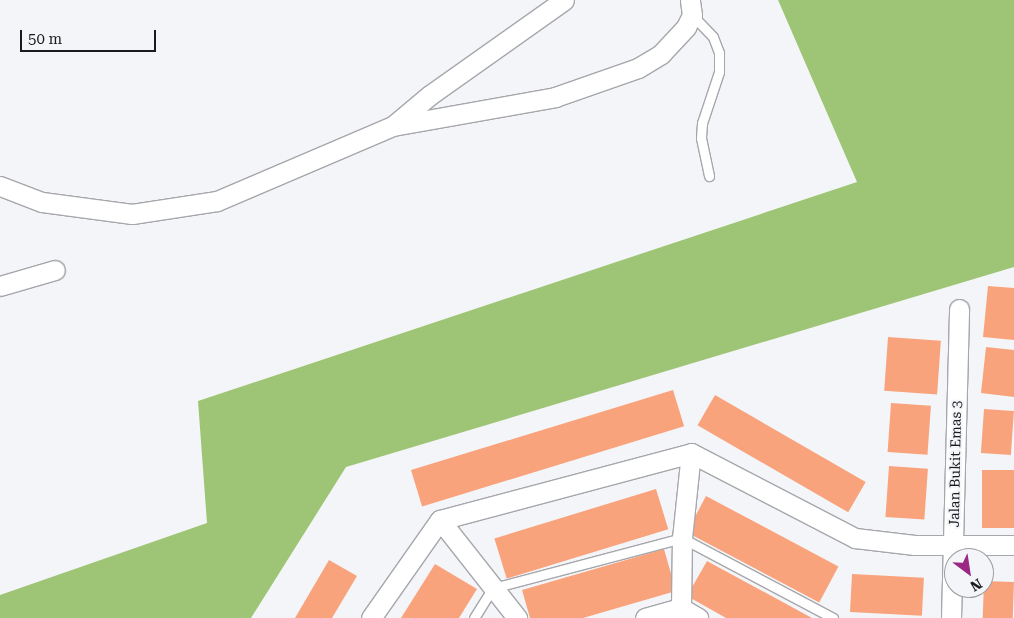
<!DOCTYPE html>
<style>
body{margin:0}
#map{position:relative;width:1014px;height:618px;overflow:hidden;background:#f4f5f9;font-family:"Roboto Serif",serif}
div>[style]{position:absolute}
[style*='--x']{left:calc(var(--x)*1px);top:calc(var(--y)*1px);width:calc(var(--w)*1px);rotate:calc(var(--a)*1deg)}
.forest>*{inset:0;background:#9ec575}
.building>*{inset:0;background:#f9a37d;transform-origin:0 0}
.roads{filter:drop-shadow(1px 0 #a6a7ab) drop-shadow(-1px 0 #a6a7ab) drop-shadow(0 1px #a6a7ab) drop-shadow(0 -1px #a6a7ab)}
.lane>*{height:9px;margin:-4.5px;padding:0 4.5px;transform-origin:4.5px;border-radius:4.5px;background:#fff}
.street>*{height:19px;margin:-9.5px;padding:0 9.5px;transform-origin:9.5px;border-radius:9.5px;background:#fff}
span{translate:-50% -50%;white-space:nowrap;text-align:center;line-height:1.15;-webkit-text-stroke:4px #f4f5f9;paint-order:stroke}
.street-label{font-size:14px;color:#1b1b1d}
.north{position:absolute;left:944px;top:548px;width:50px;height:50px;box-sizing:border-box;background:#f4f5f9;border:1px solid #9d9ea1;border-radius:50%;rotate:149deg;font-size:14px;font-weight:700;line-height:20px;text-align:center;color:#1b1b1d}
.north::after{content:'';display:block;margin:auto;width:18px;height:22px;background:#9b2885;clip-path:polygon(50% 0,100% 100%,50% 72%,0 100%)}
.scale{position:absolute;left:20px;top:30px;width:136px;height:22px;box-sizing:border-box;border:2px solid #1b1b1d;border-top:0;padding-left:6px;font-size:15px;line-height:18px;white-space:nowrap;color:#1b1b1d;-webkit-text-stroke:4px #f4f5f9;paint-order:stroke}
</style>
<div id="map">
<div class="forest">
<div style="clip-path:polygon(778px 0,1014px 0,1014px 267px,346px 467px,251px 618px,0 618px,0 595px,207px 523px,198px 401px,857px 182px)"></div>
</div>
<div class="building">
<div style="clip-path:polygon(988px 286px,1014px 288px,1014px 340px,983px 337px)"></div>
<div style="left:888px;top:337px;width:53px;height:54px;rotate:4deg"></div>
<div style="clip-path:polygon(986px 347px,1014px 350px,1014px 397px,981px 393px)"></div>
<div style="left:673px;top:390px;width:38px;height:274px;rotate:73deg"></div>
<div style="left:715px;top:395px;width:174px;height:35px;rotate:30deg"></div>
<div style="left:891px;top:403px;width:40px;height:49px;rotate:4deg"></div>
<div style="left:984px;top:409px;width:30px;height:44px;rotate:4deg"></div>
<div style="left:889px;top:466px;width:39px;height:51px;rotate:4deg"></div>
<div style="left:982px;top:470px;width:32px;height:58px"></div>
<div style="left:656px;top:489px;width:42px;height:169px;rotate:73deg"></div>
<div style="left:706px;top:496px;width:150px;height:41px;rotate:28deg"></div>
<div style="clip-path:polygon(664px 549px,676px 591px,583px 618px,530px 618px,522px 590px)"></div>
<div style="clip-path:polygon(329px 560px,357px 576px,332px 618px,295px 618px)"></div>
<div style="clip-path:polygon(707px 561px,812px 618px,726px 618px,687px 596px)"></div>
<div style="clip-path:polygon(435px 564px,477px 589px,459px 618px,401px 618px)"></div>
<div style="left:852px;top:574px;width:72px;height:38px;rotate:3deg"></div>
<div style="left:984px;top:581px;width:30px;height:37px;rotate:2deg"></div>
</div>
<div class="roads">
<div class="lane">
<div style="--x:692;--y:15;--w:30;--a:46"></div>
<div style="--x:713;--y:37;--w:17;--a:69"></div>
<div style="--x:719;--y:53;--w:19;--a:90"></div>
<div style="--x:719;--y:72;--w:54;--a:108.4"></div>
<div style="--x:702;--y:123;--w:15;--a:94"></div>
<div style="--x:701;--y:138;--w:39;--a:78"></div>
<div style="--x:474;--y:618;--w:36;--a:-58"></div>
<div style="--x:493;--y:588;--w:196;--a:-14.8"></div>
<div style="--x:682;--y:538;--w:171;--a:27.9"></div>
</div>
<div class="street">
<div style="--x:394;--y:125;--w:47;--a:-39.8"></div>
<div style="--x:430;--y:95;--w:164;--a:-35.3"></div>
<div style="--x:0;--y:186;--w:45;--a:20.9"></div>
<div style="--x:42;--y:202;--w:91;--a:7.6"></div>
<div style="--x:132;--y:214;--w:86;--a:-8.7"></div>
<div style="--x:217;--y:201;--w:191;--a:-23.1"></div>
<div style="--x:393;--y:126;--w:165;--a:-10.1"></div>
<div style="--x:555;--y:97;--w:88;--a:-19.3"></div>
<div style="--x:638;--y:68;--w:27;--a:-31"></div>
<div style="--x:661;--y:54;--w:37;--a:-47"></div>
<div style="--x:686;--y:27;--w:13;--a:-63"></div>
<div style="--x:692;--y:15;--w:15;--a:-98"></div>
<div style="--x:0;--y:286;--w:57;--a:-16.2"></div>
<div style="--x:440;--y:520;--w:125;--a:51.8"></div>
<div style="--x:681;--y:608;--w:70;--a:-89.2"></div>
<div style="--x:682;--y:538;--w:85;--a:-84"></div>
<div style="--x:371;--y:618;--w:120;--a:-54.9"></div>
<div style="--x:440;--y:520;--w:260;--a:-14.9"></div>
<div style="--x:691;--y:453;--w:185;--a:27.4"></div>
<div style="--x:855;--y:538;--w:60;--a:6.7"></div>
<div style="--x:915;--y:545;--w:99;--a:0"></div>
<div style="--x:645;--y:618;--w:37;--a:-16"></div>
<div style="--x:681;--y:608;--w:20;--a:30"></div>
<div style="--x:951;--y:618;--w:309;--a:-88.5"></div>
</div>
</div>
<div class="street-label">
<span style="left:955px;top:464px;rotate:-89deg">Jalan Bukit Emas 3</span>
</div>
<div class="north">N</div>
<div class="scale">50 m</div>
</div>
